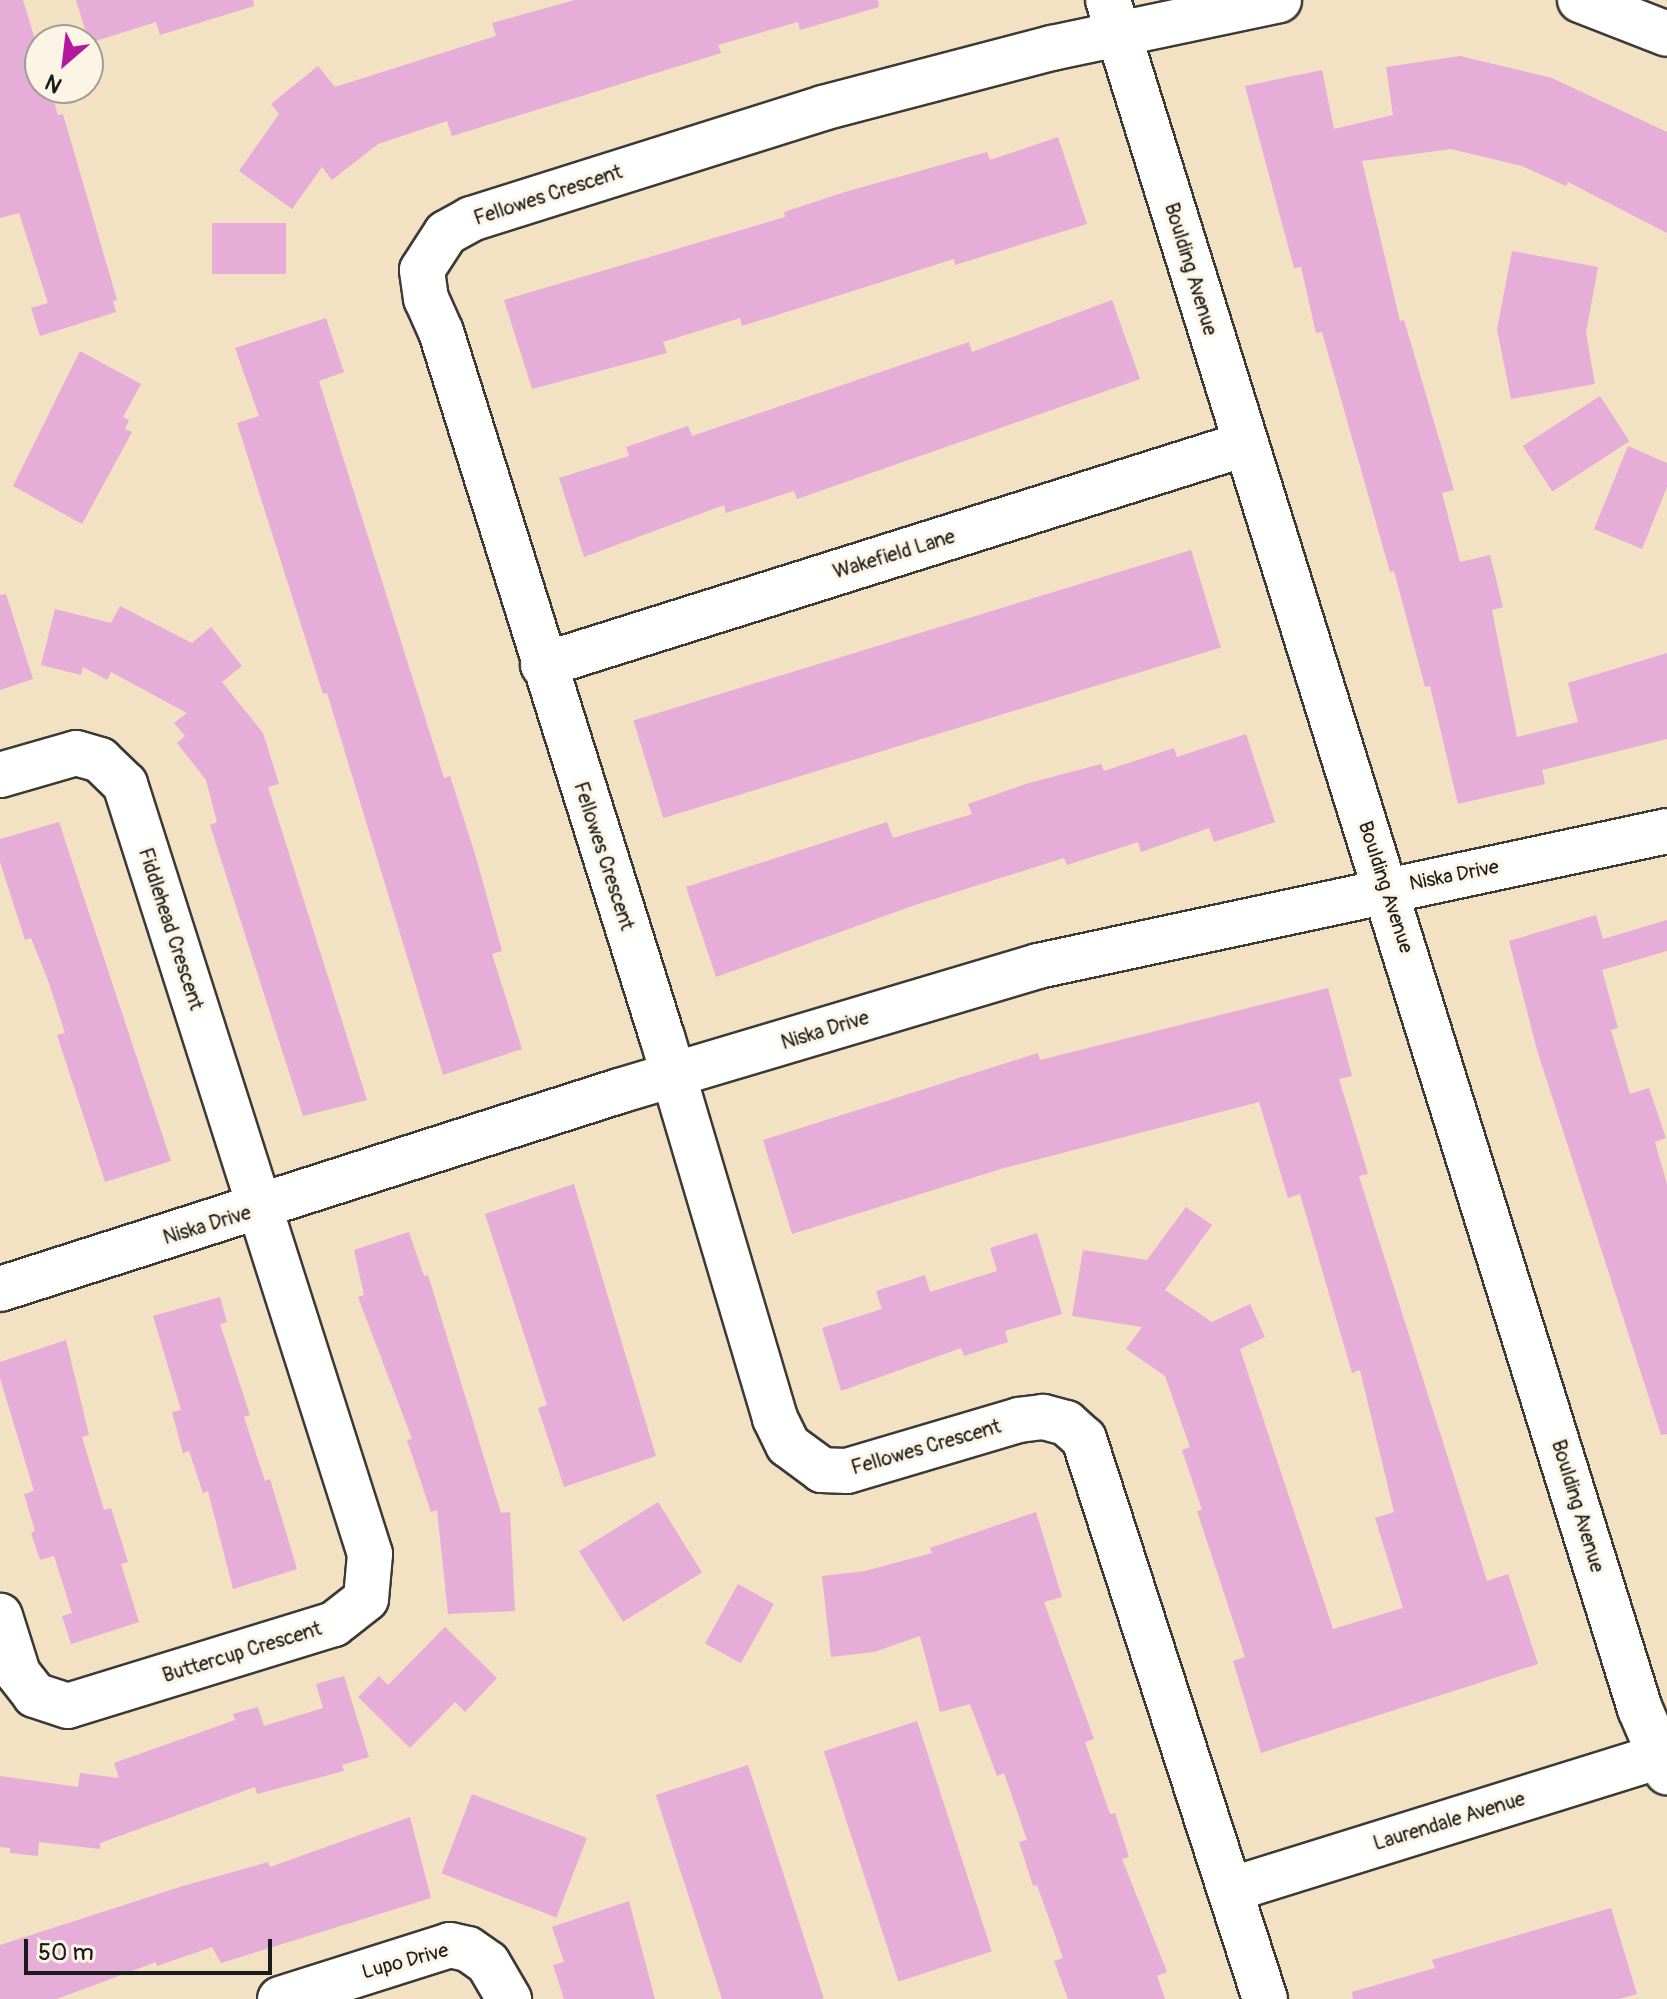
<!DOCTYPE html>
<style>
body{margin:0}
#map{position:relative;width:1667px;height:1999px;overflow:hidden;background:#f3e1c3;font-family:Pangolin,sans-serif}
div>[style]{position:absolute}
[style*='--x']{left:calc(var(--x)*1px);top:calc(var(--y)*1px);width:calc(var(--w)*1px);rotate:calc(var(--a)*1deg)}
.building>*{inset:0;background:#e5add7;transform-origin:0 0}
.roads{filter:drop-shadow(2px 0 #3c3a35) drop-shadow(-2px 0 #3c3a35) drop-shadow(0 2px #3c3a35) drop-shadow(0 -2px #3c3a35)}
.minor>*{height:44px;margin:-22px;padding:0 22px;transform-origin:22px;border-radius:22px;background:#fff}
span{translate:-50% -50%;white-space:nowrap;text-align:center;line-height:1.15;-webkit-text-stroke:6px #fcf5e5;paint-order:stroke}
.street-label{font-size:20px;color:#1c1c1c}
.north{position:absolute;left:24px;top:24px;width:80px;height:80px;box-sizing:border-box;background:#fcf5e5;border:2px solid #a29e95;border-radius:50%;rotate:208deg;font-size:22px;font-weight:700;line-height:32px;text-align:center;color:#1c1c1c}
.north::after{content:'';display:block;margin:auto;width:28px;height:36px;background:#b5179e;clip-path:polygon(50% 0,100% 100%,50% 72%,0 100%)}
.scale{position:absolute;left:24px;top:1939px;width:248px;height:36px;box-sizing:border-box;border:4px solid #1c1c1c;border-top:0;padding-left:10px;font-size:24px;line-height:28px;white-space:nowrap;color:#1c1c1c;-webkit-text-stroke:6px #fcf5e5;paint-order:stroke}
</style>
<div id="map">
<div class="building">
<div style="clip-path:polygon(0 0,23px 0,40px 56px,40px 88px,50px 88px,58px 115px,63px 114px,117px 300px,113px 301px,116px 312px,40px 336px,31px 308px,48px 303px,19px 213px,0 218px)"></div>
<div style="clip-path:polygon(76px 0,253px 0,254px 6px,160px 35px,156px 22px,89px 43px)"></div>
<div style="clip-path:polygon(575px 0,878px 0,879px 7px,800px 30px,798px 22px,718px 45px,721px 53px,452px 136px,447px 121px,378px 144px,332px 180px,322px 167px,292px 209px,239px 171px,279px 114px,271px 104px,318px 66px,335px 87px,496px 36px,492px 23px)"></div>
<div style="clip-path:polygon(1460px 56px,1552px 78px,1667px 132px,1667px 233px,1568px 182px,1566px 186px,1522px 166px,1451px 149px,1362px 161px,1400px 321px,1404px 320px,1454px 490px,1442px 493px,1460px 562px,1490px 555px,1503px 607px,1492px 610px,1517px 737px,1578px 722px,1568px 683px,1667px 653px,1667px 739px,1542px 770px,1545px 784px,1458px 804px,1430px 686px,1425px 687px,1394px 571px,1390px 572px,1322px 332px,1316px 333px,1301px 267px,1294px 268px,1245px 86px,1322px 70px,1334px 129px,1393px 115px,1386px 67px)"></div>
<div style="clip-path:polygon(1058px 137px,1087px 224px,955px 265px,954px 259px,742px 326px,740px 318px,663px 342px,667px 353px,532px 389px,504px 300px,785px 217px,784px 212px,845px 192px,987px 152px,990px 160px)"></div>
<div style="left:286px;top:223px;width:51px;height:74px;rotate:90deg"></div>
<div style="clip-path:polygon(1512px 251px,1598px 267px,1586px 333px,1595px 384px,1511px 399px,1497px 329px)"></div>
<div style="clip-path:polygon(1112px 300px,1140px 379px,797px 499px,794px 491px,726px 513px,724px 505px,584px 557px,559px 478px,629px 456px,626px 447px,688px 426px,692px 436px,969px 342px,972px 352px)"></div>
<div style="clip-path:polygon(326px 318px,344px 372px,319px 381px,444px 778px,450px 776px,475px 854px,502px 951px,492px 954px,522px 1049px,443px 1075px,327px 693px,323px 694px,237px 423px,259px 416px,235px 348px)"></div>
<div style="clip-path:polygon(80px 351px,141px 384px,123px 417px,129px 420px,125px 429px,132px 432px,82px 524px,13px 486px)"></div>
<div style="left:1600px;top:396px;width:54px;height:92px;rotate:57deg"></div>
<div style="clip-path:polygon(1628px 446px,1667px 463px,1667px 487px,1642px 549px,1594px 529px)"></div>
<div style="left:1191px;top:550px;width:102px;height:583px;rotate:73deg"></div>
<div style="clip-path:polygon(6px 594px,33px 679px,0 690px,0 595px)"></div>
<div style="clip-path:polygon(120px 606px,192px 643px,211px 627px,242px 666px,222px 682px,263px 733px,279px 784px,268px 787px,367px 1100px,303px 1116px,210px 825px,217px 822px,206px 780px,177px 743px,185px 736px,174px 723px,187px 713px,111px 672px,107px 680px,83px 667px,81px 675px,41px 665px,55px 609px,111px 623px)"></div>
<div style="clip-path:polygon(1246px 734px,1275px 822px,1214px 842px,1209px 828px,1141px 852px,1138px 842px,1067px 865px,1064px 858px,915px 905px,716px 977px,686px 887px,887px 822px,893px 838px,972px 814px,968px 804px,1029px 783px,1101px 764px,1104px 771px,1174px 748px,1177px 757px)"></div>
<div style="clip-path:polygon(59px 822px,171px 1161px,105px 1182px,57px 1035px,65px 1033px,49px 983px,31px 938px,25px 940px,0 862px,0 839px)"></div>
<div style="clip-path:polygon(1596px 915px,1603px 939px,1667px 920px,1667px 951px,1602px 970px,1618px 1028px,1611px 1030px,1630px 1094px,1649px 1088px,1666px 1138px,1655px 1142px,1667px 1184px,1667px 1434px,1661px 1435px,1537px 1050px,1509px 941px)"></div>
<div style="clip-path:polygon(1328px 988px,1352px 1076px,1339px 1079px,1368px 1174px,1359px 1176px,1377px 1234px,1487px 1581px,1508px 1574px,1538px 1664px,1261px 1753px,1233px 1661px,1245px 1657px,1197px 1511px,1202px 1510px,1182px 1450px,1190px 1447px,1165px 1376px,1126px 1349px,1142px 1327px,1072px 1316px,1083px 1250px,1147px 1260px,1186px 1207px,1212px 1225px,1165px 1290px,1212px 1322px,1250px 1304px,1265px 1337px,1240px 1349px,1333px 1629px,1403px 1608px,1375px 1518px,1394px 1512px,1360px 1370px,1352px 1373px,1300px 1194px,1288px 1198px,1259px 1102px,1004px 1168px,792px 1234px,763px 1140px,1038px 1053px,1040px 1060px)"></div>
<div style="clip-path:polygon(574px 1184px,656px 1456px,564px 1487px,538px 1408px,547px 1405px,485px 1214px)"></div>
<div style="clip-path:polygon(409px 1232px,424px 1276px,428px 1275px,501px 1513px,510px 1512px,515px 1611px,448px 1614px,437px 1510px,431px 1512px,407px 1440px,412px 1439px,358px 1297px,364px 1295px,354px 1250px)"></div>
<div style="clip-path:polygon(1037px 1233px,1062px 1314px,1005px 1331px,1008px 1342px,964px 1356px,961px 1348px,841px 1391px,822px 1328px,882px 1309px,876px 1291px,925px 1275px,930px 1292px,997px 1271px,990px 1248px)"></div>
<div style="clip-path:polygon(220px 1297px,227px 1322px,220px 1324px,250px 1415px,244px 1417px,265px 1481px,270px 1479px,297px 1569px,233px 1589px,208px 1491px,203px 1493px,189px 1451px,183px 1453px,172px 1412px,181px 1410px,153px 1316px)"></div>
<div style="clip-path:polygon(66px 1340px,89px 1435px,82px 1437px,104px 1510px,111px 1508px,128px 1562px,121px 1564px,139px 1622px,71px 1644px,62px 1616px,72px 1613px,54px 1556px,40px 1560px,31px 1533px,35px 1531px,24px 1494px,34px 1491px,0 1378px,0 1362px)"></div>
<div style="left:658px;top:1502px;width:83px;height:93px;rotate:58deg"></div>
<div style="clip-path:polygon(1036px 1512px,1062px 1597px,1044px 1602px,1094px 1739px,1085px 1742px,1110px 1814px,1115px 1813px,1129px 1857px,1122px 1859px,1167px 1972px,1157px 1976px,1165px 1999px,1068px 1999px,1054px 1961px,1063px 1958px,1037px 1885px,1033px 1886px,1019px 1842px,1027px 1840px,1004px 1773px,997px 1776px,970px 1704px,940px 1712px,920px 1636px,874px 1652px,831px 1657px,822px 1576px,865px 1571px,932px 1553px,930px 1548px)"></div>
<div style="left:738px;top:1584px;width:41px;height:68px;rotate:29deg"></div>
<div style="clip-path:polygon(445px 1627px,497px 1678px,465px 1712px,455px 1702px,410px 1748px,358px 1697px,379px 1676px,388px 1685px)"></div>
<div style="clip-path:polygon(344px 1676px,369px 1757px,342px 1765px,344px 1771px,257px 1794px,255px 1787px,100px 1843px,100px 1849px,39px 1842px,38px 1856px,10px 1853px,10px 1848px,0 1847px,0 1776px,78px 1787px,80px 1773px,119px 1778px,114px 1763px,235px 1720px,233px 1714px,258px 1707px,264px 1726px,323px 1708px,316px 1684px)"></div>
<div style="left:917px;top:1721px;width:242px;height:98px;rotate:72deg"></div>
<div style="left:748px;top:1765px;width:245px;height:97px;rotate:72deg"></div>
<div style="left:472px;top:1794px;width:123px;height:85px;rotate:21deg"></div>
<div style="clip-path:polygon(410px 1817px,431px 1898px,221px 1963px,212px 1947px,157px 1966px,156px 1962px,57px 1999px,0 1999px,0 1945px,183px 1886px,268px 1862px,270px 1867px)"></div>
<div style="clip-path:polygon(629px 1901px,655px 1999px,564px 1999px,553px 1965px,564px 1962px,552px 1927px)"></div>
<div style="clip-path:polygon(1611px 1908px,1637px 1994px,1619px 1999px,1353px 1999px,1352px 1992px,1435px 1968px,1432px 1960px)"></div>
</div>
<div class="roads">
<div class="minor">
<div style="--x:1108;--y:0;--w:1790;--a:72.71"></div>
<div style="--x:1640;--y:1709;--w:69;--a:66.8"></div>
<div style="--x:1580;--y:0;--w:93;--a:21.3"></div>
<div style="--x:543;--y:665;--w:736;--a:-17.47"></div>
<div style="--x:0;--y:775;--w:79;--a:-16.1"></div>
<div style="--x:76;--y:753;--w:25;--a:16"></div>
<div style="--x:100;--y:760;--w:35;--a:44"></div>
<div style="--x:125;--y:784;--w:808;--a:72.35"></div>
<div style="--x:370;--y:1554;--w:45;--a:95.1"></div>
<div style="--x:366;--y:1599;--w:41;--a:142"></div>
<div style="--x:334;--y:1624;--w:278;--a:162.9"></div>
<div style="--x:68;--y:1706;--w:35;--a:-162"></div>
<div style="--x:35;--y:1695;--w:28;--a:-128"></div>
<div style="--x:18;--y:1673;--w:60;--a:-107.5"></div>
<div style="--x:0;--y:1289;--w:650;--a:-17.74"></div>
<div style="--x:619;--y:1091;--w:437;--a:-16.6"></div>
<div style="--x:1038;--y:966;--w:643;--a:-12.11"></div>
<div style="--x:1230;--y:1890;--w:458;--a:-17.3"></div>
<div style="--x:280;--y:1999;--w:178;--a:-17.6"></div>
<div style="--x:450;--y:1945;--w:18;--a:13"></div>
<div style="--x:468;--y:1949;--w:24;--a:35"></div>
<div style="--x:488;--y:1963;--w:42;--a:59.7"></div>
<div style="--x:1265;--y:1999;--w:589;--a:-107.91"></div>
<div style="--x:1084;--y:1439;--w:24;--a:-138"></div>
<div style="--x:1066;--y:1423;--w:24;--a:-165"></div>
<div style="--x:1043;--y:1417;--w:24;--a:173"></div>
<div style="--x:1019;--y:1420;--w:179;--a:163.5"></div>
<div style="--x:847;--y:1471;--w:25;--a:-178"></div>
<div style="--x:822;--y:1470;--w:42;--a:-143.7"></div>
<div style="--x:788;--y:1445;--w:30;--a:-116"></div>
<div style="--x:775;--y:1418;--w:397;--a:-106.5"></div>
<div style="--x:662;--y:1037;--w:739;--a:-107.4"></div>
<div style="--x:441;--y:332;--w:36;--a:-114"></div>
<div style="--x:426;--y:299;--w:29;--a:-98"></div>
<div style="--x:422;--y:270;--w:44;--a:-57"></div>
<div style="--x:446;--y:233;--w:29;--a:-29"></div>
<div style="--x:471;--y:219;--w:369;--a:-17.5"></div>
<div style="--x:823;--y:108;--w:237;--a:-14.7"></div>
<div style="--x:1052;--y:48;--w:232;--a:-11.9"></div>
</div>
</div>
<div class="street-label">
<span style="left:548px;top:195px;rotate:-18deg">Fellowes Crescent</span>
<span style="left:1191px;top:269px;rotate:73deg">Boulding Avenue</span>
<span style="left:894px;top:554px;rotate:-17deg">Wakefield Lane</span>
<span style="left:604px;top:856px;rotate:72deg">Fellowes Crescent</span>
<span style="left:1454px;top:875px;rotate:-11deg">Niska Drive</span>
<span style="left:1386px;top:887px;rotate:72deg">Boulding Avenue</span>
<span style="left:171px;top:929px;rotate:72deg">Fiddlehead Crescent</span>
<span style="left:825px;top:1030px;rotate:-17deg">Niska Drive</span>
<span style="left:207px;top:1225px;rotate:-17deg">Niska Drive</span>
<span style="left:926px;top:1447px;rotate:-16deg">Fellowes Crescent</span>
<span style="left:1578px;top:1506px;rotate:73deg">Boulding Avenue</span>
<span style="left:242px;top:1652px;rotate:-17deg">Buttercup Crescent</span>
<span style="left:1449px;top:1821px;rotate:-17deg">Laurendale Avenue</span>
<span style="left:405px;top:1961px;rotate:-15deg">Lupo Drive</span>
</div>
<div class="north">N</div>
<div class="scale">50 m</div>
</div>
